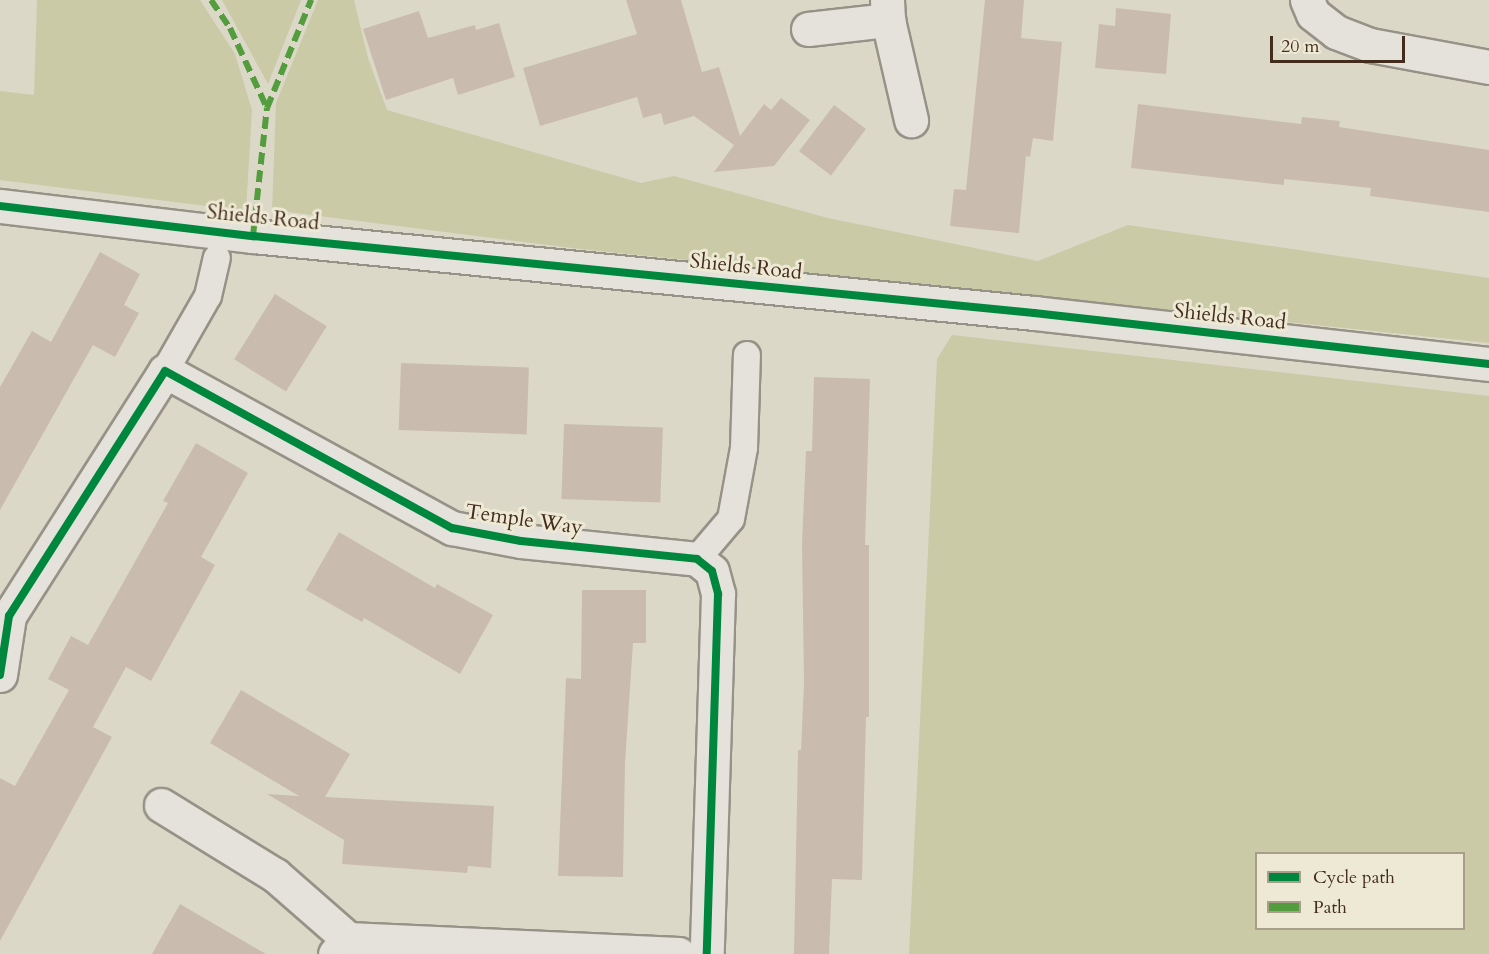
<!DOCTYPE html>
<style>
body{margin:0}
#map{position:relative;width:1489px;height:954px;overflow:hidden;background:#dcd8c7;font-family:Cardo,serif}
div>[style]{position:absolute}
[style*='--x']{left:calc(var(--x)*1px);top:calc(var(--y)*1px);width:calc(var(--w)*1px);rotate:calc(var(--a)*1deg)}
.green>*{inset:0;background:#cacaa7}
.building>*{inset:0;background:#c9bcae;transform-origin:0 0}
.roads{filter:drop-shadow(2px 0 #979287) drop-shadow(-2px 0 #979287) drop-shadow(0 2px #979287) drop-shadow(0 -2px #979287)}
.service>*{height:26px;margin:-13px;padding:0 13px;transform-origin:13px;border-radius:13px;background:#e4e2da}
.minor>*{height:33px;margin:-16.5px;padding:0 16.5px;transform-origin:16.5px;border-radius:16.5px;background:#e4e2da}
.quiet>*{height:6px;margin-top:-3px;transform-origin:0;background:repeating-linear-gradient(90deg,#549d3e 0 12px,transparent 0 18px)}
.cycleway>*{height:8px;margin:-4px;padding:0 4px;transform-origin:4px;border-radius:4px;background:#00873e}
span{translate:-50% -50%;white-space:nowrap;text-align:center;line-height:1.15;-webkit-text-stroke:6px #ede9d5;paint-order:stroke}
.street-label{font-size:21px;color:#442c1c}
.legend{position:absolute;left:1255px;top:852px;width:210px;height:78px;box-sizing:border-box;background:#ede9d5;border:2px solid #a99d8b;margin:0;padding:8px 10px;list-style:none;font-size:18px;color:#442c1c}
.legend li{display:flex;align-items:center;gap:12px;height:30px}
.legend b{width:30px;border:2px solid #a99d8b}
.scale{position:absolute;left:1270px;top:36px;width:135px;height:27px;box-sizing:border-box;border:3px solid #442c1c;border-top:0;padding-left:8px;font-size:18px;line-height:21px;white-space:nowrap;color:#442c1c;-webkit-text-stroke:4px #ede9d5;paint-order:stroke}
</style>
<div id="map">
<div class="green">
<div style="clip-path:polygon(37px 0,200px 0,235px 54px,252px 110px,246px 211px,0 180px,0 91px,34px 95px)"></div>
<div style="clip-path:polygon(222px 0,301px 0,268px 84px)"></div>
<div style="clip-path:polygon(318px 0,354px 0,368px 58px,387px 110px,641px 183px,674px 176px,828px 218px,1038px 261px,1128px 225px,1489px 278px,1489px 343px,580px 249px,272px 210px,276px 103px)"></div>
<div style="clip-path:polygon(evenodd,952px 335px,1489px 396px,1489px 954px,909px 954px,937px 359px,952px 335px,1256px 854px,1464px 854px,1464px 928px,1256px 928px,1256px 854px)"></div>
</div>
<div class="building">
<div style="clip-path:polygon(626px 0,681px 0,702px 72px,719px 67px,740px 136px,764px 104px,771px 110px,781px 98px,810px 120px,774px 166px,714px 172px,734px 145px,694px 116px,664px 125px,661px 113px,643px 118px,637px 97px,540px 126px,523px 68px,637px 34px)"></div>
<div style="clip-path:polygon(985px 0,1024px 0,1021px 38px,1062px 42px,1053px 141px,1033px 138px,1030px 157px,1026px 156px,1019px 233px,950px 226px,954px 189px,966px 190px)"></div>
<div style="clip-path:polygon(1116px 8px,1171px 14px,1166px 74px,1095px 68px,1099px 24px,1115px 26px)"></div>
<div style="clip-path:polygon(419px 11px,428px 38px,475px 25px,476px 30px,499px 23px,515px 77px,458px 95px,453px 78px,386px 100px,363px 29px)"></div>
<div style="clip-path:polygon(1138px 104px,1301px 124px,1302px 117px,1340px 121px,1339px 127px,1489px 150px,1489px 212px,1370px 196px,1371px 188px,1284px 179px,1284px 185px,1131px 168px)"></div>
<div style="left:834px;top:105px;width:40px;height:58px;rotate:37deg"></div>
<div style="clip-path:polygon(100px 252px,140px 274px,124px 305px,139px 313px,115px 357px,93px 345px,0 510px,0 387px,32px 331px,51px 342px)"></div>
<div style="left:275px;top:294px;width:61px;height:77px;rotate:32deg"></div>
<div style="left:401px;top:363px;width:128px;height:67px;rotate:2deg"></div>
<div style="clip-path:polygon(814px 377px,870px 379px,865px 545px,869px 545px,869px 717px,866px 717px,862px 880px,832px 879px,829px 954px,794px 954px,798px 750px,801px 750px,804px 683px,802px 544px,806px 451px,812px 451px)"></div>
<div style="left:564px;top:424px;width:99px;height:75px;rotate:2deg"></div>
<div style="clip-path:polygon(196px 443px,248px 473px,201px 557px,215px 565px,151px 681px,126px 667px,93px 727px,112px 737px,0 941px,0 778px,15px 786px,69px 690px,48px 679px,71px 636px,88px 645px,168px 503px,163px 501px)"></div>
<div style="clip-path:polygon(339px 532px,435px 588px,437px 584px,493px 615px,460px 674px,364px 618px,362px 622px,306px 590px)"></div>
<div style="clip-path:polygon(582px 590px,646px 590px,646px 643px,633px 643px,625px 763px,623px 877px,558px 876px,566px 678px,581px 679px)"></div>
<div style="clip-path:polygon(241px 690px,350px 754px,325px 797px,494px 806px,491px 868px,468px 866px,467px 873px,342px 864px,344px 840px,267px 794px,299px 796px,210px 743px)"></div>
<div style="clip-path:polygon(180px 904px,266px 954px,152px 954px)"></div>
</div>
<div class="roads">
<div class="service">
<div style="--x:165;--y:371;--w:86;--a:-60.2"></div>
<div style="--x:208;--y:296;--w:39;--a:-77"></div>
<div style="--x:697;--y:559;--w:52;--a:-49.6"></div>
<div style="--x:731;--y:519;--w:72;--a:-79.6"></div>
<div style="--x:744;--y:448;--w:93;--a:-88.2"></div>
</div>
<div class="minor">
<div style="--x:887;--y:0;--w:20;--a:87"></div>
<div style="--x:888;--y:20;--w:103;--a:77"></div>
<div style="--x:1307;--y:0;--w:15;--a:67"></div>
<div style="--x:1313;--y:14;--w:29;--a:38"></div>
<div style="--x:1336;--y:32;--w:36;--a:21"></div>
<div style="--x:1370;--y:45;--w:121;--a:10.5"></div>
<div style="--x:808;--y:29;--w:81;--a:-6.4"></div>
<div style="--x:0;--y:206;--w:255;--a:6.8"></div>
<div style="--x:253;--y:236;--w:785;--a:5.63"></div>
<div style="--x:1034;--y:313;--w:458;--a:6.4"></div>
<div style="--x:0;--y:675;--w:60;--a:-81.3"></div>
<div style="--x:9;--y:616;--w:290;--a:-57.5"></div>
<div style="--x:165;--y:371;--w:327;--a:28.7"></div>
<div style="--x:452;--y:528;--w:70;--a:10.7"></div>
<div style="--x:521;--y:541;--w:177;--a:5.8"></div>
<div style="--x:697;--y:559;--w:19;--a:39"></div>
<div style="--x:712;--y:571;--w:24;--a:75"></div>
<div style="--x:718;--y:594;--w:360;--a:91.8"></div>
<div style="--x:161;--y:805;--w:134;--a:31.6"></div>
<div style="--x:275;--y:875;--w:97;--a:41.2"></div>
<div style="--x:335;--y:954;--w:20;--a:-49"></div>
<div style="--x:348;--y:939;--w:331;--a:2.6"></div>
</div>
</div>
<div class="quiet">
<div style="--x:211;--y:0;--w:34;--a:56"></div>
<div style="--x:230;--y:28;--w:88;--a:65.2"></div>
<div style="--x:253;--y:236;--w:129;--a:-83.8"></div>
<div style="--x:267;--y:108;--w:117;--a:-67.8"></div>
</div>
<div class="cycleway">
<div style="--x:0;--y:206;--w:255;--a:6.8"></div>
<div style="--x:253;--y:236;--w:785;--a:5.63"></div>
<div style="--x:1034;--y:313;--w:458;--a:6.4"></div>
<div style="--x:0;--y:675;--w:60;--a:-81.3"></div>
<div style="--x:9;--y:616;--w:290;--a:-57.5"></div>
<div style="--x:165;--y:371;--w:327;--a:28.7"></div>
<div style="--x:452;--y:528;--w:70;--a:10.7"></div>
<div style="--x:521;--y:541;--w:177;--a:5.8"></div>
<div style="--x:697;--y:559;--w:19;--a:39"></div>
<div style="--x:712;--y:571;--w:24;--a:75"></div>
<div style="--x:718;--y:594;--w:360;--a:91.8"></div>
</div>
<div class="street-label">
<span style="left:263px;top:218px;rotate:6deg">Shields Road</span>
<span style="left:746px;top:267px;rotate:6deg">Shields Road</span>
<span style="left:1230px;top:317px;rotate:6deg">Shields Road</span>
<span style="left:524px;top:520px;rotate:8deg">Temple Way</span>
</div>
<ul class="legend">
<li><b style="height:8px;background:#00873e"></b>Cycle path</li>
<li><b style="height:8px;background:#549d3e"></b>Path</li>
</ul>
<div class="scale">20 m</div>
</div>
